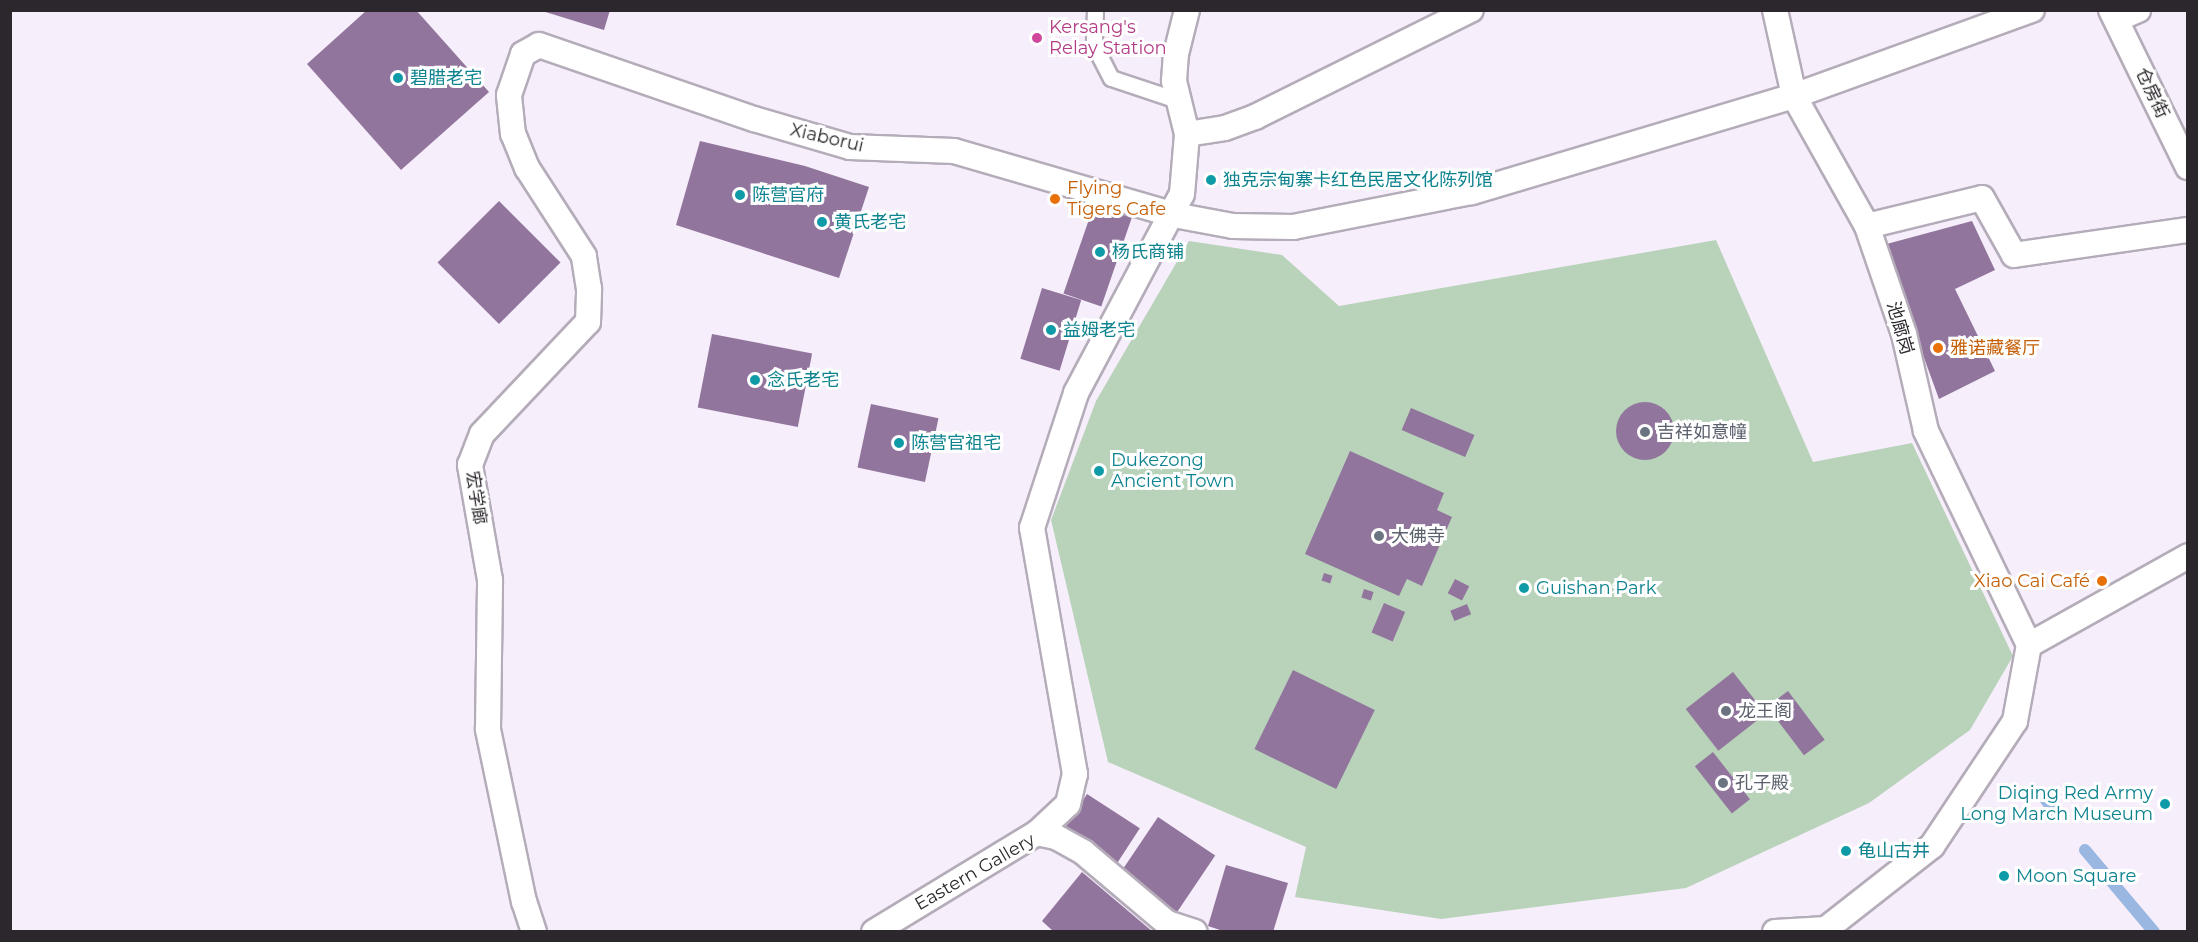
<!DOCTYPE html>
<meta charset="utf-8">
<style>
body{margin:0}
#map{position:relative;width:2198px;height:942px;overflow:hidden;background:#f7eefb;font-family:Montserrat,"Noto Sans SC",sans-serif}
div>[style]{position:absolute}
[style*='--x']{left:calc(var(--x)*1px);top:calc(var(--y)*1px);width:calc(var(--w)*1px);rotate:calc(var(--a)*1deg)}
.green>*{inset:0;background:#b9d3bb}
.stream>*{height:12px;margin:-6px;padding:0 6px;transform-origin:6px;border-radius:6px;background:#99b7e0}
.building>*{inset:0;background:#91759d;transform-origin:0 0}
.round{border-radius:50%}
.roads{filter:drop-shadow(2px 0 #b5acb9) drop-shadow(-2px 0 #b5acb9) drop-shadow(0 2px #b5acb9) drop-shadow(0 -2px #b5acb9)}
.service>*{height:15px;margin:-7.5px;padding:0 7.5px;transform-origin:7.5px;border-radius:7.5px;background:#fff}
.pedestrian>*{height:24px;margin:-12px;padding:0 12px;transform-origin:12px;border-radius:12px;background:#fff}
.dots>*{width:16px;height:16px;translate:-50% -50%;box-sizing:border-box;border:3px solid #fff;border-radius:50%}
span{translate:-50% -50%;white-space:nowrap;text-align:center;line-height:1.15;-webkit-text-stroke:6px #fff;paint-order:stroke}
.hotel-label{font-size:18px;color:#b23c85}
.left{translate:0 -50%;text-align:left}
.culture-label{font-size:18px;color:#0d838f}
.right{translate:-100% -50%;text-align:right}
.street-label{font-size:18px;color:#2b272c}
.food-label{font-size:18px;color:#c56008}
.worship-label{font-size:18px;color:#5b616d}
.frame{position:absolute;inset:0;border:12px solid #2b272c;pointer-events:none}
</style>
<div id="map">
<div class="green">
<div style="clip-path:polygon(1716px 240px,1813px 462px,1912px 443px,2013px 656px,1970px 730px,1869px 803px,1686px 888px,1441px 919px,1295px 897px,1306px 847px,1108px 762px,1051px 520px,1096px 401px,1189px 241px,1282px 255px,1339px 306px)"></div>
</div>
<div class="stream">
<div style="--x:2043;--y:796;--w:26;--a:53"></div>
<div style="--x:2085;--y:850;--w:107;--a:49.9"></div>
</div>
<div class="building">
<div style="clip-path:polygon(367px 10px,416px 10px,489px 92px,401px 170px,307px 64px)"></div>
<div style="clip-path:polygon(539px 10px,610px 10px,604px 30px)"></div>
<div style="clip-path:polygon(700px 141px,805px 166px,869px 187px,839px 278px,676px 225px)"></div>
<div style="left:1097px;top:196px;width:40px;height:103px;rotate:19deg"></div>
<div style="left:499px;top:201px;width:87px;height:87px;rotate:45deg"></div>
<div style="clip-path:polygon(1972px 221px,1995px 270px,1955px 289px,1995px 371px,1939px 399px,1883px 245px)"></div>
<div style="left:1042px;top:288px;width:41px;height:74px;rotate:17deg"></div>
<div style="left:712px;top:334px;width:102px;height:75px;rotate:11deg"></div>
<div class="round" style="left:1616px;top:402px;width:58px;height:58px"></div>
<div style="left:871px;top:404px;width:69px;height:65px;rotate:12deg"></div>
<div style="left:1411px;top:408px;width:69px;height:24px;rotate:23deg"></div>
<div style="clip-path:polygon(1350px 451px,1444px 493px,1437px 510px,1452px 517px,1422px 586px,1407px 579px,1399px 596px,1305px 554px)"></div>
<div style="left:1324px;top:573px;width:9px;height:8px;rotate:18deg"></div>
<div style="left:1455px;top:579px;width:16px;height:16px;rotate:27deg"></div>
<div style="left:1364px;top:589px;width:10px;height:9px;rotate:17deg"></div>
<div style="left:1384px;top:603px;width:23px;height:32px;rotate:23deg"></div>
<div style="left:1467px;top:604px;width:11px;height:18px;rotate:68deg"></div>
<div style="left:1293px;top:670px;width:91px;height:88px;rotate:26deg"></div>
<div style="left:1733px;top:672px;width:53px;height:60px;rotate:52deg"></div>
<div style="left:1788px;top:691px;width:61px;height:26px;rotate:53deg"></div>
<div style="left:1713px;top:752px;width:60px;height:23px;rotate:52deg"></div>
<div style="left:1087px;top:794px;width:63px;height:48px;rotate:33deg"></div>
<div style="left:1158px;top:817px;width:69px;height:69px;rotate:34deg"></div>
<div style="clip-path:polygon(1226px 865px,1288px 883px,1273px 932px,1226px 932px,1208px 926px)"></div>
<div style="clip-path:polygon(1082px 872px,1153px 932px,1054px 932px,1042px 921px)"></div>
</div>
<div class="roads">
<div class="service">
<div style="--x:1095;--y:10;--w:35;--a:92"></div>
<div style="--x:1094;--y:45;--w:37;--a:63"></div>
<div style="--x:1111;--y:78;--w:70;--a:18.4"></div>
</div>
<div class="pedestrian">
<div style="--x:1775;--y:10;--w:88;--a:77.5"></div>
<div style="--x:1794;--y:96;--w:149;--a:60.7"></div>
<div style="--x:1867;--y:226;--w:114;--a:71.1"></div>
<div style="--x:1904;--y:334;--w:99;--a:77.2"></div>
<div style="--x:1926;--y:431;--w:237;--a:64.3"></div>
<div style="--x:2111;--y:10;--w:175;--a:63.9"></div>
<div style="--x:2117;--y:19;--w:23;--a:-23"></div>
<div style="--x:1187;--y:134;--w:38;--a:-9"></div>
<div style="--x:1225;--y:128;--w:32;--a:-20"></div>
<div style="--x:1255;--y:117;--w:241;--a:-26.4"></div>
<div style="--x:1867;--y:226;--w:118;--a:-13.7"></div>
<div style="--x:1982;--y:198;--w:65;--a:60.7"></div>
<div style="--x:2014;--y:255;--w:176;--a:-8.2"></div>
<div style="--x:1037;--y:833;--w:42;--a:-43.1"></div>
<div style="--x:1068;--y:804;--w:31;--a:-77"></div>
<div style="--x:1075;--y:774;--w:250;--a:-99.9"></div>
<div style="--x:1032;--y:528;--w:142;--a:-71.9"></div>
<div style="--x:1076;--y:393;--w:225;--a:-62"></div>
<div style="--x:1182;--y:194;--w:60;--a:-85.2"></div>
<div style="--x:1187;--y:134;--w:55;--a:-103.8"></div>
<div style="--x:1174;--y:81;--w:27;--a:-86"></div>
<div style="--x:1176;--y:54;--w:45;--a:-76"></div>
<div style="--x:534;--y:932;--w:32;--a:-108"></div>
<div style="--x:524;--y:902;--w:177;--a:-101.8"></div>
<div style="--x:488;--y:729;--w:149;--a:-89.2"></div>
<div style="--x:490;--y:580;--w:117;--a:-99.9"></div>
<div style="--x:470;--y:465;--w:33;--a:-69"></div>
<div style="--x:482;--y:434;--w:154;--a:-46.6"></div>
<div style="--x:588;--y:322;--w:33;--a:-88"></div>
<div style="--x:589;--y:289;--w:33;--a:-99"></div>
<div style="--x:584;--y:256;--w:105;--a:-122.9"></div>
<div style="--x:527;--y:168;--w:37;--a:-112"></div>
<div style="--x:513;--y:134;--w:39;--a:-96"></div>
<div style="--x:509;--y:95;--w:43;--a:-71.1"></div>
<div style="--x:523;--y:54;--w:18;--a:-29"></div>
<div style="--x:539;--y:45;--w:227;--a:19"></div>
<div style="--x:754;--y:119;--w:100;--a:16.3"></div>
<div style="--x:850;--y:147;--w:104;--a:2.2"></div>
<div style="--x:954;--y:151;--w:229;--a:16.2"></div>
<div style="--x:1174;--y:215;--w:60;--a:10.6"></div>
<div style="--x:1233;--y:226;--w:60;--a:1"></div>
<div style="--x:1293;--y:227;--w:182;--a:-11.1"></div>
<div style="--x:1472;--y:192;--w:336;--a:-16.6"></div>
<div style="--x:1794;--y:96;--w:253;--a:-19.9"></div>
<div style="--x:874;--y:932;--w:191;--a:-31.3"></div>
<div style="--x:1037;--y:833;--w:19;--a:12"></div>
<div style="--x:1056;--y:837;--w:31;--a:29"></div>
<div style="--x:1083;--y:852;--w:110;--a:40.2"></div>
<div style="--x:1167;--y:923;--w:29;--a:18"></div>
<div style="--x:1775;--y:932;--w:51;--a:-3.4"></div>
<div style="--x:1826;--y:929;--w:135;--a:-38.1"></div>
<div style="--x:1932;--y:846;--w:150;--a:-56.4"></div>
<div style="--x:2015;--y:721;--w:77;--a:-79.6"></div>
<div style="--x:2029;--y:645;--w:182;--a:-29.2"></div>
</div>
</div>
<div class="dots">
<div style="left:1037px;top:38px;background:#d1479c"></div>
<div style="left:398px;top:78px;background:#0f9aa8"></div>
<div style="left:1211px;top:180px;background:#0f9aa8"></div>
<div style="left:740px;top:195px;background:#0f9aa8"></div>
<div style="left:1055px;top:199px;background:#e8710a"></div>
<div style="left:822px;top:222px;background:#0f9aa8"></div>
<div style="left:1100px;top:252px;background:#0f9aa8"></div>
<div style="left:1051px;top:330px;background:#0f9aa8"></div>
<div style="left:1938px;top:348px;background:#e8710a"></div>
<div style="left:755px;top:380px;background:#0f9aa8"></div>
<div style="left:1645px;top:432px;background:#6b7280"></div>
<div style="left:899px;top:443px;background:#0f9aa8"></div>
<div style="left:1099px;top:471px;background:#0f9aa8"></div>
<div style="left:1379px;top:536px;background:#6b7280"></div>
<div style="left:2102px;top:581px;background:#e8710a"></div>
<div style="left:1524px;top:588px;background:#0f9aa8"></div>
<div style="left:1726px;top:711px;background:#6b7280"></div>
<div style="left:1723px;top:783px;background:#6b7280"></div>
<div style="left:2165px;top:804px;background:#0f9aa8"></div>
<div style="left:1846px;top:851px;background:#0f9aa8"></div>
<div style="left:2004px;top:876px;background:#0f9aa8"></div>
</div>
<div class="hotel-label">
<span class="left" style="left:1049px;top:38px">Kersang's<br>Relay Station</span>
</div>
<div class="culture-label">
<span class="left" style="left:410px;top:78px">碧腊老宅</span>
<span class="left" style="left:1223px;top:180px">独克宗甸寨卡红色民居文化陈列馆</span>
<span class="left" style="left:752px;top:195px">陈营官府</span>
<span class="left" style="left:834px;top:222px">黄氏老宅</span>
<span class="left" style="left:1112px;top:252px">杨氏商铺</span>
<span class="left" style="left:1063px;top:330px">益姆老宅</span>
<span class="left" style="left:767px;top:380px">念氏老宅</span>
<span class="left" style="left:911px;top:443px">陈营官祖宅</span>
<span class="left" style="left:1111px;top:471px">Dukezong<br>Ancient Town</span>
<span class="left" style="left:1536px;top:588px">Guishan Park</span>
<span class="right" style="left:2153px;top:804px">Diqing Red Army<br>Long March Museum</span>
<span class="left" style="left:1858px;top:851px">龟山古井</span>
<span class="left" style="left:2016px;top:876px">Moon Square</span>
</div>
<div class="street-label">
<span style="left:2152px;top:93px;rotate:65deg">仓房街</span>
<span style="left:827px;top:138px;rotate:13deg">Xiaborui</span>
<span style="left:1900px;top:328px;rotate:74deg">池廊岗</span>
<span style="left:476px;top:498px;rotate:81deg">宏学廊</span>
<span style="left:975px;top:872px;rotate:-30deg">Eastern Gallery</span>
</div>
<div class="food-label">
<span class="left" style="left:1067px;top:199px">Flying<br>Tigers Cafe</span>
<span class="left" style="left:1950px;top:348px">雅诺藏餐厅</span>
<span class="right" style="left:2090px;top:581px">Xiao Cai Café</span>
</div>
<div class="worship-label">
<span class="left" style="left:1657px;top:432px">吉祥如意幢</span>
<span class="left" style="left:1391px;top:536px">大佛寺</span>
<span class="left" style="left:1738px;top:711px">龙王阁</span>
<span class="left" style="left:1735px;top:783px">孔子殿</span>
</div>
<div class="frame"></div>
</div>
